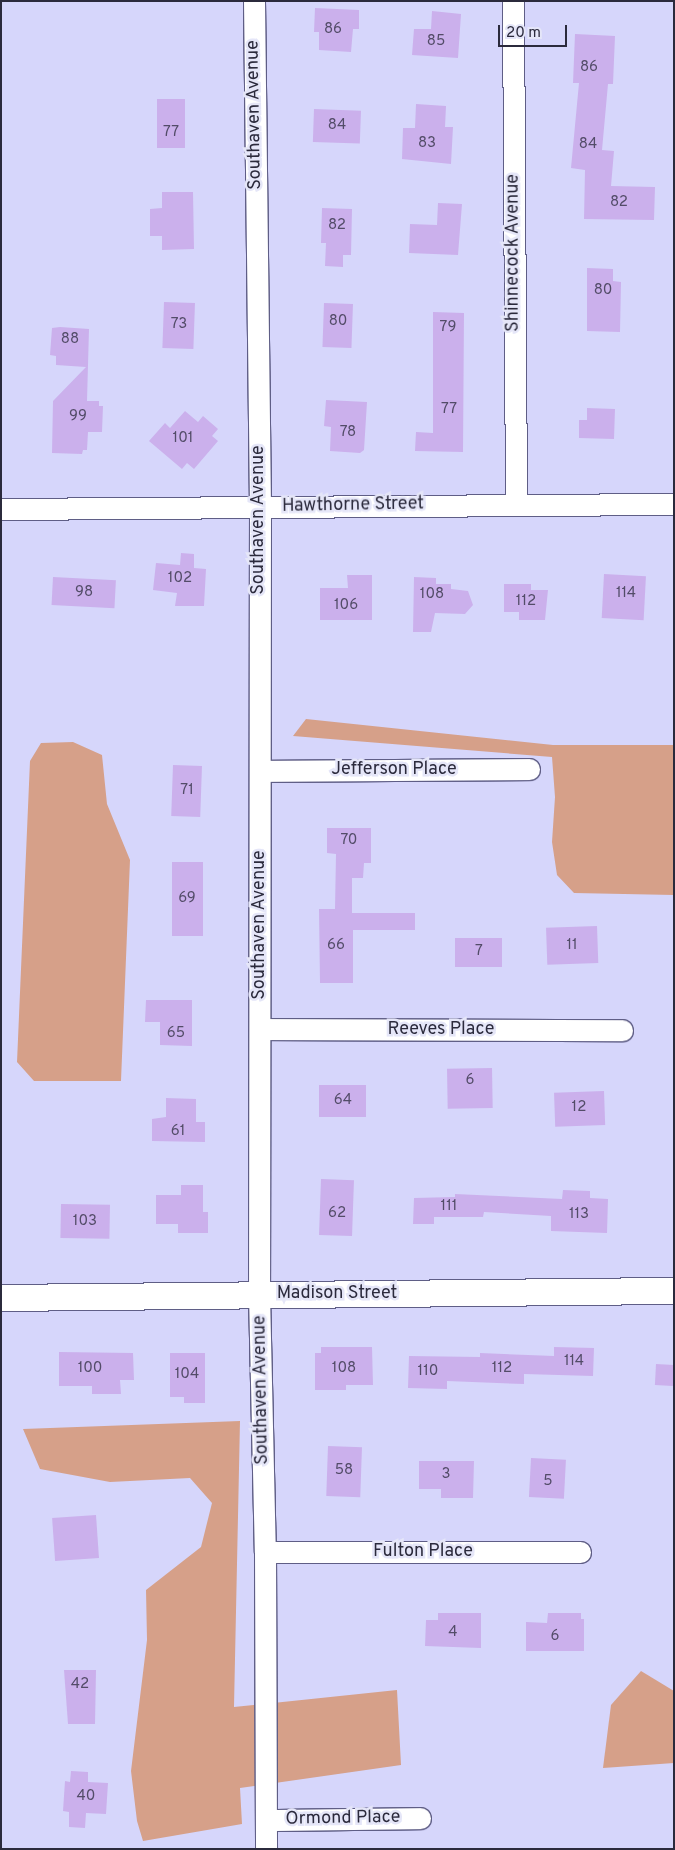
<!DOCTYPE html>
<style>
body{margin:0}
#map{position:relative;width:675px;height:1850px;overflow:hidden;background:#d6d6fb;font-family:Overpass,sans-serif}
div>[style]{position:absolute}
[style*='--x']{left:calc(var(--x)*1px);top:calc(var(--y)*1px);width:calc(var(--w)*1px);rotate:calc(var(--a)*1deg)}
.green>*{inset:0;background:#d6a089}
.building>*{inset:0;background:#cbb0ec;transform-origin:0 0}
.roads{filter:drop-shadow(1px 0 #5f5e86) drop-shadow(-1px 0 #5f5e86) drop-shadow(0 1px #5f5e86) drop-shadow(0 -1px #5f5e86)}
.minor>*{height:21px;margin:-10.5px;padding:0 10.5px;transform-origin:10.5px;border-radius:10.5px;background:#fff}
.tertiary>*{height:26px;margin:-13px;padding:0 13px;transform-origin:13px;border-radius:13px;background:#fff}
span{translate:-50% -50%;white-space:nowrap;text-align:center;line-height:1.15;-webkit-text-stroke:5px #e5e6f8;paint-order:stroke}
.number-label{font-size:15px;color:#534c68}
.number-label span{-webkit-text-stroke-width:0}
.street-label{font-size:18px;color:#2b2a3c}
.frame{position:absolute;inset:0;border:2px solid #2b2a3c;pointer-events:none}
.scale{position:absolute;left:498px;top:25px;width:69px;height:22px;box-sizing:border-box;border:2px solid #2b2a3c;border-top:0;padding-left:6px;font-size:15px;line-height:18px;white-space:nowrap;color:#2b2a3c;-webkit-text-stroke:4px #e5e6f8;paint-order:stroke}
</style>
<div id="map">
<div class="green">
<div style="clip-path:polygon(306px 719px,553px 745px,674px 745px,674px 895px,574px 893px,557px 875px,552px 842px,555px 797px,552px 757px,293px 736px)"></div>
<div style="clip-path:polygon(73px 742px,102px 755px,107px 804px,130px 860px,121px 1081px,34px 1081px,17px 1062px,30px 761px,41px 743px)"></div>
<div style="clip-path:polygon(240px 1421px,234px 1707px,397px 1690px,401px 1765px,240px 1788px,242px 1824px,143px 1841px,137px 1821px,131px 1771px,147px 1640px,146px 1590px,201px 1547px,212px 1503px,190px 1478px,110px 1482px,40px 1469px,23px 1429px)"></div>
<div style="clip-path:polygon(641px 1671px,674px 1691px,674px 1763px,603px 1768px,611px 1705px)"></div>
</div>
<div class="building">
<div style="clip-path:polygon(315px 8px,359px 10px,359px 29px,353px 29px,351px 52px,319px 50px,319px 32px,314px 32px)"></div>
<div style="clip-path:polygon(432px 11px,461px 14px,458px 58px,412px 55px,414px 29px,431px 29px)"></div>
<div style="clip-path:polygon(575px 34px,615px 36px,613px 84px,608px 84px,602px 150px,614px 151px,611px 186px,655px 187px,654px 220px,584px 219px,585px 170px,571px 168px,579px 83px,573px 83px)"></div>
<div style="left:157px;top:99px;width:28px;height:49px"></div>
<div style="clip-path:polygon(416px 104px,446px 106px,445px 127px,453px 127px,451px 164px,402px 159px,403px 128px,415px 128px)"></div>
<div style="left:314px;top:109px;width:47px;height:33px;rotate:2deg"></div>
<div style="clip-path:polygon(162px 192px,193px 192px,194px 249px,162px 250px,162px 236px,150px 236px,150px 209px,162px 208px)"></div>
<div style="clip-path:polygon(438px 203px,462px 204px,458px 255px,409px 253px,410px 224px,437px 225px)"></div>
<div style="clip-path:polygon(322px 208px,352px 209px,351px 255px,343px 255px,343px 267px,325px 266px,326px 243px,321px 243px)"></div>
<div style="clip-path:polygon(587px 268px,613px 269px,613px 281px,621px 282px,620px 332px,587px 331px)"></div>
<div style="left:164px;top:302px;width:31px;height:46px;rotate:2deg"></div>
<div style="left:324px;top:303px;width:29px;height:44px;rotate:2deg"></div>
<div style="clip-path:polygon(433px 312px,464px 313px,463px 452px,415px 451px,416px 432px,433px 433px)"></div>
<div style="clip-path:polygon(60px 327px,89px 329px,87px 401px,99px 401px,99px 406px,103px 406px,102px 432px,88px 432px,87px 450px,83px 450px,82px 454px,52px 453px,53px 401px,86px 367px,56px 365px,56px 356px,50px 355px,52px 328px)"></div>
<div style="clip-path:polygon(326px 400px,367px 402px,364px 450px,360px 453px,330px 451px,331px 427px,324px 426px)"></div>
<div style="clip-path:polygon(587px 408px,615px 409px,614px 439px,579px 438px,579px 420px,587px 420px)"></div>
<div style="clip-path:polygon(185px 411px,198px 422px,203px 416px,218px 429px,212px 436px,218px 441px,194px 469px,187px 463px,182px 469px,149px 441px,165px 423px,170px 428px)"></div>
<div style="clip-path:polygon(181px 553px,194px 554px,194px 568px,206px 569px,204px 606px,175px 606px,177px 593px,153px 590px,156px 563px,180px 565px)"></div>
<div style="left:604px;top:574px;width:42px;height:44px;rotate:3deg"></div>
<div style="clip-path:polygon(347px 575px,372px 575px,372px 620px,320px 620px,320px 588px,348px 588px)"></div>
<div style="left:53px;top:577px;width:63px;height:28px;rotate:3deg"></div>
<div style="clip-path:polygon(414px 577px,436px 578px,436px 584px,451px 584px,451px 589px,468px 591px,473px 605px,465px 614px,435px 613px,431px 632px,413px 632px)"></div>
<div style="clip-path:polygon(504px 584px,531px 584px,531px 590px,548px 590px,545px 620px,519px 620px,519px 612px,504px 612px)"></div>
<div style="left:173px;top:765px;width:29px;height:51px;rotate:2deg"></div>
<div style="clip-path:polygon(327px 828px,371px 828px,371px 863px,364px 863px,363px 878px,352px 878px,352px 913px,415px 913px,415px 930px,353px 930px,353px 983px,320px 983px,319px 909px,335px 909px,336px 854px,327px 853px)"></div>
<div style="left:172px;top:862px;width:31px;height:74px"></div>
<div style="left:597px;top:926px;width:37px;height:51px;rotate:88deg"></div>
<div style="left:455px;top:938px;width:47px;height:29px"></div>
<div style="clip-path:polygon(146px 1000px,192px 1000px,192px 1046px,160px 1045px,160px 1022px,145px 1022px)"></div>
<div style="left:492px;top:1068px;width:40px;height:45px;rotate:89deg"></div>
<div style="left:319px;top:1085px;width:47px;height:32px"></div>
<div style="left:604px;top:1091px;width:34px;height:50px;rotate:88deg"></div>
<div style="clip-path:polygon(166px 1098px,196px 1099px,196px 1122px,205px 1122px,205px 1142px,152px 1141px,152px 1119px,166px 1117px)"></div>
<div style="left:321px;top:1179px;width:33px;height:56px;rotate:2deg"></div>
<div style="clip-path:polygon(181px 1185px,203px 1185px,203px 1212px,208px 1212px,208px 1233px,178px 1233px,178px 1224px,156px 1224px,156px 1195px,181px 1195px)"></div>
<div style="clip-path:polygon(563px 1190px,590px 1191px,590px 1198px,608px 1199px,607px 1233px,551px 1231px,551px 1216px,484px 1212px,483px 1217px,434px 1217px,434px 1224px,413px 1224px,414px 1198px,455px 1197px,455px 1194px,562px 1199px)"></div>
<div style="left:61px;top:1204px;width:49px;height:34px;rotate:1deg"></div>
<div style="clip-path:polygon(321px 1347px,372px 1347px,373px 1385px,346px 1385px,346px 1390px,315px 1390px,315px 1353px,321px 1353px)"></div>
<div style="clip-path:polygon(554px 1347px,594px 1348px,593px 1376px,524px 1374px,524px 1384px,447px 1381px,447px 1389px,408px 1388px,409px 1356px,480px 1357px,480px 1353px,554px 1356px)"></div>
<div style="clip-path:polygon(59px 1352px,133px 1353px,134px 1380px,120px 1380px,121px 1394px,92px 1394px,92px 1386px,59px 1386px)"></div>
<div style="clip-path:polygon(170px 1353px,205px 1353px,205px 1403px,184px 1403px,184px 1397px,170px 1397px)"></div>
<div style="left:656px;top:1364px;width:18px;height:21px;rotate:3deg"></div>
<div style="left:328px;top:1446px;width:34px;height:50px;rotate:2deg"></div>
<div style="left:531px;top:1458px;width:35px;height:39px;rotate:3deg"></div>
<div style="clip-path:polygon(419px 1461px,474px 1461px,473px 1498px,441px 1498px,441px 1489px,419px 1489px)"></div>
<div style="left:96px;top:1515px;width:43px;height:44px;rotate:86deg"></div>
<div style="clip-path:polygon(438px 1613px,481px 1613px,481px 1648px,425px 1646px,426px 1620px,438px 1620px)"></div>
<div style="clip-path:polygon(548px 1613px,581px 1613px,581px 1619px,584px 1619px,584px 1651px,526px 1651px,526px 1622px,547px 1623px)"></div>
<div style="clip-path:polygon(64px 1670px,96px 1670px,95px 1724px,68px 1724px)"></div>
<div style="clip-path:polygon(71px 1771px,88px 1772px,88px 1782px,108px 1783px,106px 1814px,86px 1813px,85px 1828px,69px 1827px,69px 1812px,63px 1811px,65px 1781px,70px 1782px)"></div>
</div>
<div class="roads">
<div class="minor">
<div style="--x:254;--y:1;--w:506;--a:89.32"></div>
<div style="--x:260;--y:507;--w:787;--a:90.07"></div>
<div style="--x:259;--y:1294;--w:258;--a:88.7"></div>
<div style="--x:265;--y:1552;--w:297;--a:89.8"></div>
<div style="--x:513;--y:1;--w:503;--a:89.66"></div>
<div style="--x:1;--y:509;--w:673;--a:-0.43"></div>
<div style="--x:260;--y:771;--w:269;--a:-0.4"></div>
<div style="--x:260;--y:1029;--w:362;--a:0.2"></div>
<div style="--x:265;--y:1552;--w:315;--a:0"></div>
<div style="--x:267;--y:1820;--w:153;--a:-0.7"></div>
</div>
<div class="tertiary">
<div style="--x:1;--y:1298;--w:673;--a:-0.6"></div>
</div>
</div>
<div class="number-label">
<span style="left:333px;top:30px">86</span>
<span style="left:436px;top:42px">85</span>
<span style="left:589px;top:68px">86</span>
<span style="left:337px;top:126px">84</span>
<span style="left:171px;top:133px">77</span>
<span style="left:427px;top:144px">83</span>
<span style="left:588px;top:145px">84</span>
<span style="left:619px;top:203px">82</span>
<span style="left:337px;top:226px">82</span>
<span style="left:603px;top:291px">80</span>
<span style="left:338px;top:322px">80</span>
<span style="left:179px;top:325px">73</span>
<span style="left:448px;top:328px">79</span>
<span style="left:70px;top:340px">88</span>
<span style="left:449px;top:410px">77</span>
<span style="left:78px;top:417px">99</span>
<span style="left:348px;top:433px">78</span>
<span style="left:183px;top:439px">101</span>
<span style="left:180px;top:579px">102</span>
<span style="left:84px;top:593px">98</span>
<span style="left:626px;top:594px">114</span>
<span style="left:432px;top:595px">108</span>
<span style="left:526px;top:602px">112</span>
<span style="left:346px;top:606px">106</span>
<span style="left:187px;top:791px">71</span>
<span style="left:349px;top:841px">70</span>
<span style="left:187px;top:899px">69</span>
<span style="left:336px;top:946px">66</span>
<span style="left:572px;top:946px">11</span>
<span style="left:479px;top:952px">7</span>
<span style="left:176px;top:1034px">65</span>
<span style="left:470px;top:1081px">6</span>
<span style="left:343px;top:1101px">64</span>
<span style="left:579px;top:1108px">12</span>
<span style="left:178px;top:1132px">61</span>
<span style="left:449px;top:1207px">111</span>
<span style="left:337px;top:1214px">62</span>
<span style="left:579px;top:1215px">113</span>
<span style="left:85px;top:1222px">103</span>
<span style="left:574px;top:1362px">114</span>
<span style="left:90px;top:1369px">100</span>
<span style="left:344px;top:1369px">108</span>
<span style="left:502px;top:1369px">112</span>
<span style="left:428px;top:1372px">110</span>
<span style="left:187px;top:1375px">104</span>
<span style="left:344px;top:1471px">58</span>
<span style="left:446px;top:1475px">3</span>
<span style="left:548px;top:1482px">5</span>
<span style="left:453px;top:1633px">4</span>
<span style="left:555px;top:1637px">6</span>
<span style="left:80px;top:1685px">42</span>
<span style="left:86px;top:1797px">40</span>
</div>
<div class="street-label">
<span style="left:255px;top:115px;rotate:-91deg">Southaven Avenue</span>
<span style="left:514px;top:253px;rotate:-90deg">Shinnecock Avenue</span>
<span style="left:353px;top:506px;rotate:-1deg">Hawthorne Street</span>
<span style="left:259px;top:520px;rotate:-90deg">Southaven Avenue</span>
<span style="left:394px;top:770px">Jefferson Place</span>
<span style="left:260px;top:925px;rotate:-90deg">Southaven Avenue</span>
<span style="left:441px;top:1030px">Reeves Place</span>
<span style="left:337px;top:1294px">Madison Street</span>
<span style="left:262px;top:1390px;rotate:-91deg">Southaven Avenue</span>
<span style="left:423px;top:1552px">Fulton Place</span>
<span style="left:343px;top:1819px;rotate:-1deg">Ormond Place</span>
</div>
<div class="frame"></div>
<div class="scale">20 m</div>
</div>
